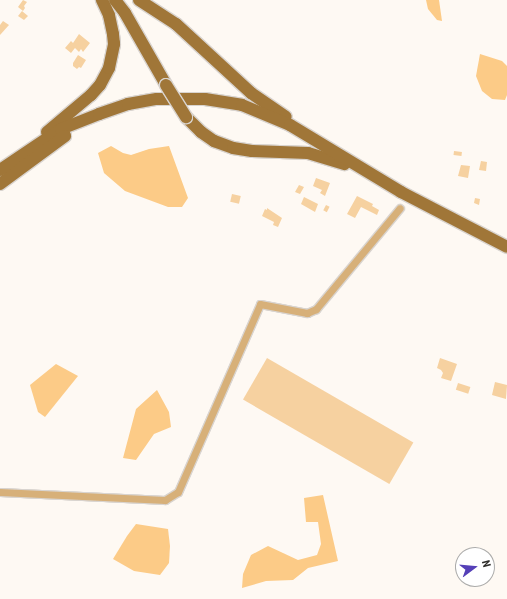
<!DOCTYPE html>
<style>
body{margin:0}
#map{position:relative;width:507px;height:599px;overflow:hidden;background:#fef9f3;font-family:"Roboto Condensed",sans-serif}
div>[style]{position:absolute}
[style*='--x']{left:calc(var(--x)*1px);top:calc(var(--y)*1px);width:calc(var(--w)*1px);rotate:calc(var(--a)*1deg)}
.water>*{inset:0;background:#fccb87}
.building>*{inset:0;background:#f6d1a0;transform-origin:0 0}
.roads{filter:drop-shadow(1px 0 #d9d4cf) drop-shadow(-1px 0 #d9d4cf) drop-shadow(0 1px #d9d4cf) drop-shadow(0 -1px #d9d4cf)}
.minor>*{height:7px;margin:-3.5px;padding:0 3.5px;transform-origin:3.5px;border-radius:3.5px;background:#d7b079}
.primary>*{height:12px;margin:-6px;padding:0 6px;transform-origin:6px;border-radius:6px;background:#a07638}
.bridges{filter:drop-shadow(1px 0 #d9d4cf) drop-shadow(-1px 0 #d9d4cf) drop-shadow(0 1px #d9d4cf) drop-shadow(0 -1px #d9d4cf)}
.primary-bridge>*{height:12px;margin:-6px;padding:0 6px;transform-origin:6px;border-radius:6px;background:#a07638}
span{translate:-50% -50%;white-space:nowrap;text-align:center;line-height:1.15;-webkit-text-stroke:3.5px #fff;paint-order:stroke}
.north{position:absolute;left:455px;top:547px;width:40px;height:40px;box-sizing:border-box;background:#fff;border:1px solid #ababaa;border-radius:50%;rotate:74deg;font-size:11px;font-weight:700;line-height:16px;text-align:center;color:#2e2d2a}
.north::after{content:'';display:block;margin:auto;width:14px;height:18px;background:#5540b8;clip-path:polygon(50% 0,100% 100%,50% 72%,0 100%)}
</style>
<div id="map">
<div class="water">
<div style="clip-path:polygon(426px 0,439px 0,442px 21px,437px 20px,428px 9px)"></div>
<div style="clip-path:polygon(480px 54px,502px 61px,507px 66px,507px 95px,505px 100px,492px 99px,482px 91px,476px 76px)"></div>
<div style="clip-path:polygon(111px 146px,123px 153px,131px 155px,149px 149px,169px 146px,188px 198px,182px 207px,168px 207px,125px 191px,104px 173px,98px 153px)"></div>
<div style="clip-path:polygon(56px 364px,78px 376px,45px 417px,38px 412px,30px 385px)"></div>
<div style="clip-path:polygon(157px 390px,169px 412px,171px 427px,154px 434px,136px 460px,123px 458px,136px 409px)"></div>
<div style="clip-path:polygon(323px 495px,338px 561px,308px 568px,293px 580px,266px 581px,242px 588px,243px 574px,251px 555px,268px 546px,298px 560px,317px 555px,321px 544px,318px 522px,306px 522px,304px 498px)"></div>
<div style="clip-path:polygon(136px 524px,168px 529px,170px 546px,169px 563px,160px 575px,134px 571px,113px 559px,127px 536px)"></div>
</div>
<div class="building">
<div style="clip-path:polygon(23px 0,27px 2px,24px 6px,25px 8px,23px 11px,18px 7px)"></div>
<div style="clip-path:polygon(22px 11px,28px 16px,24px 20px,18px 16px)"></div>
<div style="clip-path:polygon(3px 21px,9px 25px,0 35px,0 25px)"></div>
<div style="clip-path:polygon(79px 34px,90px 43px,83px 52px,81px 49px,79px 52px,75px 48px,71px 53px,65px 48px,71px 41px,73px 43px)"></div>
<div style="clip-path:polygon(78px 55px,86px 60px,81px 68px,79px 67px,77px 69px,73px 66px,73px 63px)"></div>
<div style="left:454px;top:151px;width:8px;height:4px;rotate:7deg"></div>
<div style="clip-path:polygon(481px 161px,487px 162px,486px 171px,479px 170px)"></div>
<div style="clip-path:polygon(461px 165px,470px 166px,468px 178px,458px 176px)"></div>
<div style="clip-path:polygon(316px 178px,330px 183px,325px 196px,320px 193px,322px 190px,313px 186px)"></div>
<div style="clip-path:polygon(299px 185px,304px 187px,300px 194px,295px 192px)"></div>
<div style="left:232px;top:194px;width:9px;height:8px;rotate:13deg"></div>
<div style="clip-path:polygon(357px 196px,373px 204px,372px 206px,379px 210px,377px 215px,361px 207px,355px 218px,347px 214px)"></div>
<div style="clip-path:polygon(304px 197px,318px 204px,315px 212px,301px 204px)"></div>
<div style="clip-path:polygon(475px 198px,480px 199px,479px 205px,474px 203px)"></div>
<div style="left:326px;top:205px;width:4px;height:6px;rotate:27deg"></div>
<div style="clip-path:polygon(267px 208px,282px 218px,278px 227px,273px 225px,274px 222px,262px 216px,265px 209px,267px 210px)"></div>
<div style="left:267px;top:358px;width:169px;height:48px;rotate:30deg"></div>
<div style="clip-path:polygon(440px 358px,457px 364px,451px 381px,441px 378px,443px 373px,441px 370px,437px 368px)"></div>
<div style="clip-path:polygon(495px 382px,507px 385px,506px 399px,492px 395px)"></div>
<div style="left:458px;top:383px;width:13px;height:7px;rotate:18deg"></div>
</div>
<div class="roads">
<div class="minor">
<div style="--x:0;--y:492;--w:165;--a:2.8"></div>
<div style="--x:165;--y:500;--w:15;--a:-32"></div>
<div style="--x:178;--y:492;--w:205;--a:-66.4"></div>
<div style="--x:260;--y:304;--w:48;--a:10.8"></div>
<div style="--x:307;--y:313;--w:10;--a:-24"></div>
<div style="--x:316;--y:309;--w:131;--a:-50.3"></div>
</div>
<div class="primary">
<div style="--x:115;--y:0;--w:16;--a:52"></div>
<div style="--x:125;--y:13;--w:83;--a:60.3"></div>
<div style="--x:139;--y:0;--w:44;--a:33"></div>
<div style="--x:176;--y:24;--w:102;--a:42.6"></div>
<div style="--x:251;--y:93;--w:42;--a:34.4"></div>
<div style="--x:186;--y:117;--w:21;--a:45"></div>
<div style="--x:201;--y:132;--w:16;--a:35"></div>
<div style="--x:214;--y:141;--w:20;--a:20"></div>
<div style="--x:233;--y:148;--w:19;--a:9"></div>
<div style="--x:252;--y:151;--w:56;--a:2"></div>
<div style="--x:308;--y:153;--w:38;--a:17"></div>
<div style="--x:47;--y:132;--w:57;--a:-40.1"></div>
<div style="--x:91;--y:95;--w:13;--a:-48"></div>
<div style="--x:100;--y:85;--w:19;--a:-62"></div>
<div style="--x:109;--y:68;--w:25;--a:-78"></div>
<div style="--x:114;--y:44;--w:10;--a:-96"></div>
<div style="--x:113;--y:34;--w:19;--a:-102"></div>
<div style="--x:109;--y:15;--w:17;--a:-115"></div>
<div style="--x:0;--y:170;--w:73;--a:-33.9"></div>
<div style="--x:61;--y:129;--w:41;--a:-21.5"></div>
<div style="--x:99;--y:114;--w:31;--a:-19"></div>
<div style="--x:128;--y:104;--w:29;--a:-10"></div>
<div style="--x:157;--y:99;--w:48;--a:0"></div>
<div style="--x:205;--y:99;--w:37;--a:9"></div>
<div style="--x:242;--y:105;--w:52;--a:22.6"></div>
<div style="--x:290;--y:125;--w:130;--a:31.1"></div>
<div style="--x:401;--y:192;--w:119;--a:27.4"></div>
<div style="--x:0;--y:184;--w:81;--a:-36.4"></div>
</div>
</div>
<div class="bridges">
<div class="primary-bridge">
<div style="--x:166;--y:85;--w:38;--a:58"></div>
</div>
</div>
<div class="north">N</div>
</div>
